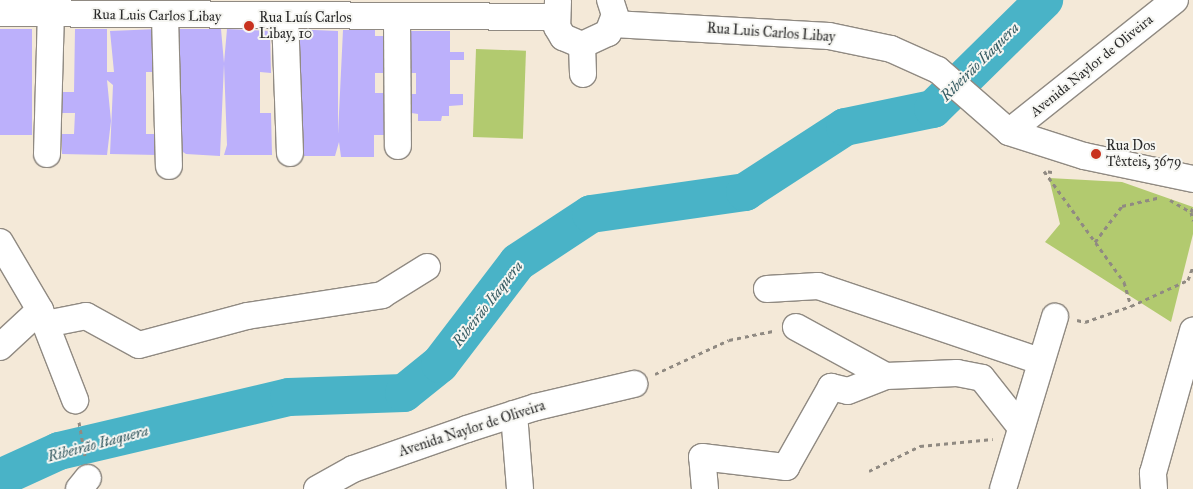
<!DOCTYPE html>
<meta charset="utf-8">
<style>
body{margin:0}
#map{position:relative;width:1193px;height:489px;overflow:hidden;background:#f4e9d8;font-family:"IM FELL Great Primer",serif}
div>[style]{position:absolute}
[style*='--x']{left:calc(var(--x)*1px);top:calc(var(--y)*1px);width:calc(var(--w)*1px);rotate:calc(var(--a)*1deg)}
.green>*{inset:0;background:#b2ca6f;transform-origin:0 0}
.river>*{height:38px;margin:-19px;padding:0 19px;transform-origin:19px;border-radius:19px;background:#49b3c7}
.building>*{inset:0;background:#bcb0fb;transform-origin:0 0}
.path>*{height:3px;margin-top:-1.5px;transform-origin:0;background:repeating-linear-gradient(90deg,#908a82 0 4px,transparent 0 8px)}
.roads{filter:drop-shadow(1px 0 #908a82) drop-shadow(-1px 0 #908a82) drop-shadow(0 1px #908a82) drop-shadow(0 -1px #908a82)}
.minor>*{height:26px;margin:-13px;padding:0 13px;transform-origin:13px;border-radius:13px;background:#fff}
.dots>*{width:14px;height:14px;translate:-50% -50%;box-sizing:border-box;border:2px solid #f6f6f2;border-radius:50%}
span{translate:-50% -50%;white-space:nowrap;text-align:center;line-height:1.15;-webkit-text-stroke:4px #f6f6f2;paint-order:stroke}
.street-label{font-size:14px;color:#2b2b2b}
.poi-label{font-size:14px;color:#2b2b2b}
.left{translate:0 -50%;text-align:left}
.water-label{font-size:15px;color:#365b62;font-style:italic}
</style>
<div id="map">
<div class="green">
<div style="left:476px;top:49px;width:50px;height:88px;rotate:2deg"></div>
<div style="clip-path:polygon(1049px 178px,1122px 182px,1193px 207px,1193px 234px,1171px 322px,1045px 242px,1060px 224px)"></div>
</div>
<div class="river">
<div style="--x:0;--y:478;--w:65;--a:-24.6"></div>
<div style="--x:59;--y:451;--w:236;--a:-13.2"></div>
<div style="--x:289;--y:397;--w:115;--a:-2"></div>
<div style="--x:404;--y:393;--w:46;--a:-38.9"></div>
<div style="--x:440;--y:364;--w:128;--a:-52.6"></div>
<div style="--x:518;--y:262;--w:87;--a:-33.3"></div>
<div style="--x:591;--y:214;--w:156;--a:-8.1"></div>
<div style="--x:745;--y:192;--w:119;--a:-33"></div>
<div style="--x:845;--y:127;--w:90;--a:-11.6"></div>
<div style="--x:933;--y:109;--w:156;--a:-44.5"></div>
</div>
<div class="building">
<div style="left:0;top:29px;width:32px;height:106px"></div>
<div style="clip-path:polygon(75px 29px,107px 29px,107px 72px,114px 72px,110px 31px,158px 29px,158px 72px,146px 72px,146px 134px,158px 134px,157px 155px,110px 154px,113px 85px,107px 80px,111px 121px,107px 155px,62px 154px,62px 134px,74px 134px,75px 113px,62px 113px,62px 92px,74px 92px)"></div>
<div style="clip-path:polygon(176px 29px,221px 29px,224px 63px,227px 29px,270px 31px,271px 73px,260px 72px,260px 113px,271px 113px,272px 155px,224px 155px,227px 145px,224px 64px,220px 156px,186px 154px,180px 150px)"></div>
<div style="clip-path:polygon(290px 29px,338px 31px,338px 134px,343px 30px,375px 30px,375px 36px,385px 36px,386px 73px,375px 73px,375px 93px,385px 93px,385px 135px,374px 135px,374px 157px,341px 157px,339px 142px,335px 156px,303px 156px,303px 114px,290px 113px)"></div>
<div style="clip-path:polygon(405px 31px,450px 31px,450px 52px,464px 52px,464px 60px,450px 60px,450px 94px,463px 94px,463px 105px,449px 106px,449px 116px,442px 116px,441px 121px,418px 121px,418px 114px,405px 112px,405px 94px,416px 94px,416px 73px,405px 73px)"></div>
</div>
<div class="path">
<div style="--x:1052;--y:172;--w:8;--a:-173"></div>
<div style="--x:1044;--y:171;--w:137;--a:54.2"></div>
<div style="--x:1124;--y:282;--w:25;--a:74"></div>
<div style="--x:1131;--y:306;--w:63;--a:-24.5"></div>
<div style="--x:1188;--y:280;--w:15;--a:-70"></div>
<div style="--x:1170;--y:200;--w:24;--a:30"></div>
<div style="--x:1191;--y:212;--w:9;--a:77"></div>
<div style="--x:1191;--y:212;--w:5;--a:-68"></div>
<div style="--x:1095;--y:242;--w:45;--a:-53.1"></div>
<div style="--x:1122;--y:206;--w:39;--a:-13"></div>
<div style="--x:1077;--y:320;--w:8;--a:14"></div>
<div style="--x:1085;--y:322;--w:49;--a:-19.2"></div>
<div style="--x:655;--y:374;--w:81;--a:-24.7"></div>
<div style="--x:729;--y:340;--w:45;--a:-11.6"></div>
<div style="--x:79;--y:422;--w:34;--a:80"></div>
<div style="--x:869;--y:471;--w:57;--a:-26.1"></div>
<div style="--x:920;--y:446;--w:73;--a:-5.5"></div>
</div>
<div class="roads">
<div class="minor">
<div style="--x:558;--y:1;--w:26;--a:92"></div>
<div style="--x:557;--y:27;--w:12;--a:59"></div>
<div style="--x:563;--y:37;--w:21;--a:23"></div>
<div style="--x:582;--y:45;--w:29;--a:-25"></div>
<div style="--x:608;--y:33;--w:19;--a:-69"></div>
<div style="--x:615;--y:15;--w:16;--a:-108"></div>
<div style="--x:0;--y:13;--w:554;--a:0.41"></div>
<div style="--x:165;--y:16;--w:150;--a:88.5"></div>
<div style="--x:285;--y:17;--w:136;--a:87.9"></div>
<div style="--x:397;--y:18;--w:128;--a:89.6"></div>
<div style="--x:613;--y:24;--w:216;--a:3.2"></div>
<div style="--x:829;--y:36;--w:63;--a:11.8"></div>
<div style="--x:891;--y:49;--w:51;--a:24.1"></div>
<div style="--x:938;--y:70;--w:94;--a:41.1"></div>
<div style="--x:1009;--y:132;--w:79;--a:17.7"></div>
<div style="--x:1084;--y:156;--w:111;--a:11.9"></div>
<div style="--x:582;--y:45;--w:29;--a:88"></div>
<div style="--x:1009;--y:132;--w:212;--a:-38.5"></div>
<div style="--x:47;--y:154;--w:139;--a:-88.4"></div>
<div style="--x:0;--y:242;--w:79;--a:59.5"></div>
<div style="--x:40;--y:310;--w:97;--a:68.7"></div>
<div style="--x:767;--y:289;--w:51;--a:-3.4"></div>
<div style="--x:818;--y:286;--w:234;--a:18.7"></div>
<div style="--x:46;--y:324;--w:41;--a:-11.3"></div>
<div style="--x:86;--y:316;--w:60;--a:28.7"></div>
<div style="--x:139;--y:345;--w:112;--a:-15"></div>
<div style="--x:247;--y:316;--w:137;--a:-8.8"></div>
<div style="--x:382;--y:295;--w:53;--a:-31.9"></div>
<div style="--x:796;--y:327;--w:102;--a:28.6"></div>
<div style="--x:0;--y:347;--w:54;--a:-42.8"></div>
<div style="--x:514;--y:414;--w:75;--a:85.4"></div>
<div style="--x:79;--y:489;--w:14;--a:-51"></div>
<div style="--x:317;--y:489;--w:41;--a:-29.1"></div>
<div style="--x:353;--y:469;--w:121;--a:-19.3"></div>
<div style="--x:467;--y:429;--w:72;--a:-17.7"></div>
<div style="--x:536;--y:407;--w:101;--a:-13.2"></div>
<div style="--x:705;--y:489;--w:32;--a:-95"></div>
<div style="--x:702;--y:457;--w:85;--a:6.8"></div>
<div style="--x:786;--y:467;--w:92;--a:-60.6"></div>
<div style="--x:831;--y:387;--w:17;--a:13"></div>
<div style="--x:848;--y:391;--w:41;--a:-21.5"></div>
<div style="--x:886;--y:376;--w:71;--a:-2.4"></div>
<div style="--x:957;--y:373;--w:25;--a:11"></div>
<div style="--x:982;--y:378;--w:60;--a:51.8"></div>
<div style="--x:1003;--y:489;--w:180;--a:-73.2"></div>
<div style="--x:1154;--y:489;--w:16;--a:-94"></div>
<div style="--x:1153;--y:473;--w:148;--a:-74.3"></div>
</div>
</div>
<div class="dots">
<div style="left:249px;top:26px;background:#c8321e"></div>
<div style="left:1096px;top:154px;background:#c8321e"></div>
</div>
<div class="street-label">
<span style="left:157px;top:16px;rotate:1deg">Rua Luis Carlos Libay</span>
<span style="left:771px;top:33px;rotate:4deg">Rua Luis Carlos Libay</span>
<span style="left:1092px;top:66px;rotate:-39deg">Avenida Naylor de Oliveira</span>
<span style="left:472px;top:429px;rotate:-18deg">Avenida Naylor de Oliveira</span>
</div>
<div class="poi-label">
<span class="left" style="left:259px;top:26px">Rua Luís Carlos<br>Libay, 10</span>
<span class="left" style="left:1106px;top:154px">Rua Dos<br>Têxteis, 3679</span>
</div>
<div class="water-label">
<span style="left:980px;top:62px;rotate:-45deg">Ribeirão Itaquera</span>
<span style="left:488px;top:304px;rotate:-52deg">Ribeirão Itaquera</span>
<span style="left:98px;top:444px;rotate:-15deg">Ribeirão Itaquera</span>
</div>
</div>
